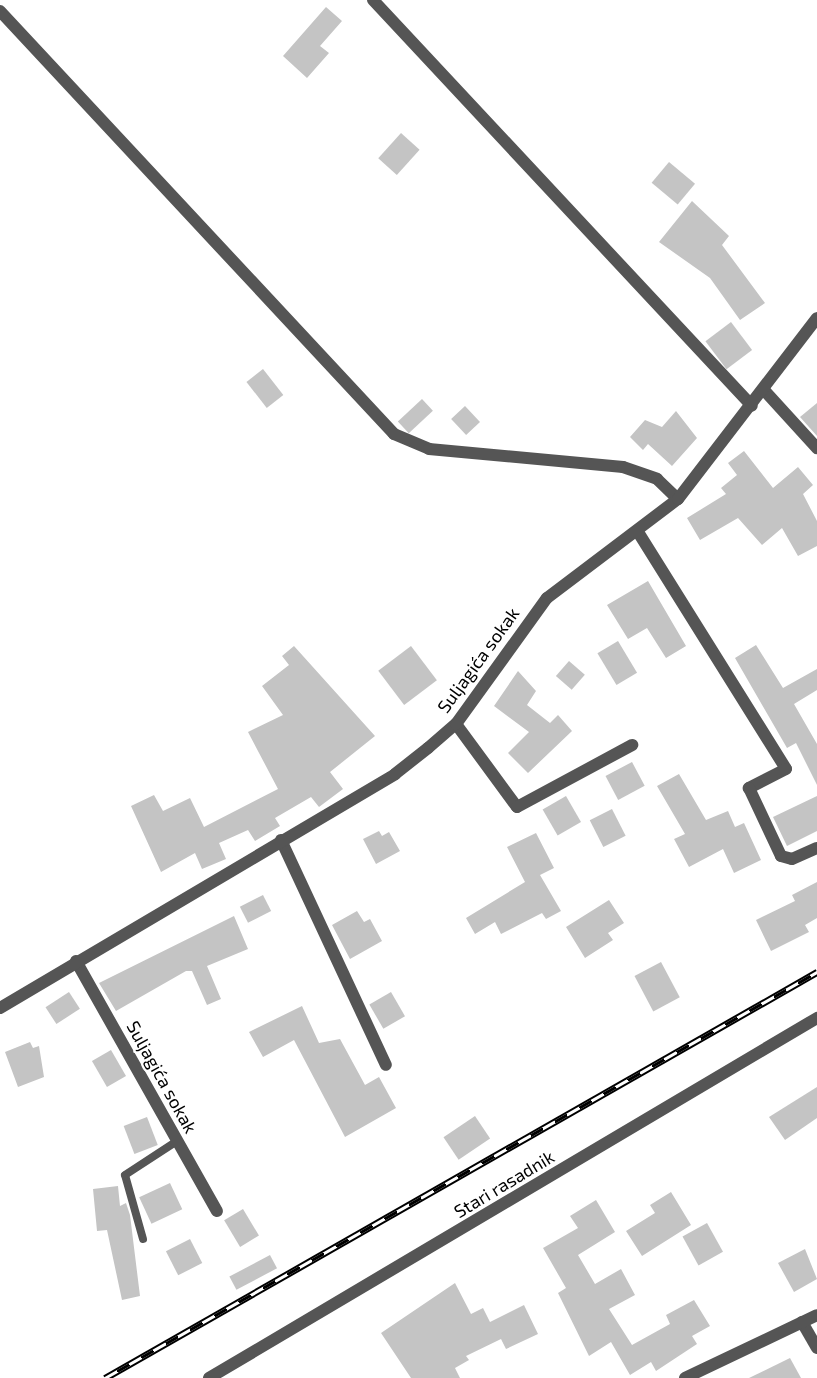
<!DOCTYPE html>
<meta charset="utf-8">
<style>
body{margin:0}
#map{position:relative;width:817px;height:1378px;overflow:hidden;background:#fff;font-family:"Exo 2",sans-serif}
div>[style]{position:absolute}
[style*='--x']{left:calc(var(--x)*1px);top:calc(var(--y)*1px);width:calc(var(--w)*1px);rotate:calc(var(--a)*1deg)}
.building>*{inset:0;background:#c4c4c4;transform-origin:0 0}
.service>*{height:8px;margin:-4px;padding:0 4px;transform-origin:4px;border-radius:4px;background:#555}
.minor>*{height:12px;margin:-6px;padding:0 6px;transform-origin:6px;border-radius:6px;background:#555}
.rail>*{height:7px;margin-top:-3.5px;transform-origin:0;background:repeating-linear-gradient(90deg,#fff 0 14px,#000 0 28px);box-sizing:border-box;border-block:2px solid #000}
span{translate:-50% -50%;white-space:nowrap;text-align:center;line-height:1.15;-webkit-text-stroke:4.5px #fff;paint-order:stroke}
.street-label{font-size:18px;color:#000}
</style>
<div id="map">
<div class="building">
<div style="clip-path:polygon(326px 7px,342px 21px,320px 46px,329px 53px,307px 78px,283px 56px)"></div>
<div style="left:401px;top:133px;width:25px;height:34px;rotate:42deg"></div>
<div style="left:669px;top:162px;width:34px;height:27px;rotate:40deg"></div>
<div style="clip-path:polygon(692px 201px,729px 236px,722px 245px,765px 303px,740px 320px,710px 278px,659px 242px)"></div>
<div style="left:731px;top:322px;width:35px;height:32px;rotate:53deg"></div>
<div style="left:263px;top:369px;width:33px;height:21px;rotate:52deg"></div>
<div style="left:422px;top:399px;width:16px;height:33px;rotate:47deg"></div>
<div style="clip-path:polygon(817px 403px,817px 436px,800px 417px)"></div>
<div style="left:465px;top:406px;width:22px;height:19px;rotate:47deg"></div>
<div style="clip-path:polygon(676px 411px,697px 438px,672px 466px,648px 444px,643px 450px,630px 437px,645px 420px,662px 427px)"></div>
<div style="clip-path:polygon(744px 451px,773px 488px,798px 467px,813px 485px,803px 494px,817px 521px,817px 546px,798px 556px,782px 528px,762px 545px,738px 518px,700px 540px,687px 518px,726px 494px,721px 488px,737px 475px,728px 463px)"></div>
<div style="clip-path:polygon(648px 581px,686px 646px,666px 658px,647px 628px,628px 639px,607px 605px)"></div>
<div style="left:618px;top:641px;width:37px;height:24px;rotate:59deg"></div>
<div style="clip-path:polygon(756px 645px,783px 688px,817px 669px,817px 690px,794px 704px,817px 744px,817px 785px,796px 743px,787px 748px,735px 658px)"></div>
<div style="clip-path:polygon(294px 646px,375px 736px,330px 772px,343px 789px,319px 807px,311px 797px,275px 818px,280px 826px,255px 841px,248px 830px,219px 843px,226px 859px,202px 869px,195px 853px,161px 872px,131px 806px,154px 795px,163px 811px,190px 798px,204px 827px,278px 789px,248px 732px,283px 715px,262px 686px,289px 665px,282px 656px)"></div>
<div style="left:411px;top:646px;width:43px;height:41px;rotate:53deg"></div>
<div style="left:569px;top:661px;width:21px;height:20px;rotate:41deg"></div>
<div style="clip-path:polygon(518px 671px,536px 691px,527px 705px,550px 723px,558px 715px,572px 731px,528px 773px,508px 753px,529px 732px,494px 706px)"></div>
<div style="left:632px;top:762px;width:27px;height:30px;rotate:62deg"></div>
<div style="clip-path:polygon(679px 774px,706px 820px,728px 811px,735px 827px,744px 823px,761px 860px,734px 873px,723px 849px,689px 867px,674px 839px,685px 834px,657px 786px)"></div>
<div style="left:566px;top:796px;width:30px;height:27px;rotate:60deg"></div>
<div style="clip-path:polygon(817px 796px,817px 831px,787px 846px,773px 817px)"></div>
<div style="left:612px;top:809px;width:30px;height:25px;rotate:63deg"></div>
<div style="clip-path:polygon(379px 831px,382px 836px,389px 832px,400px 851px,376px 864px,363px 839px)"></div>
<div style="clip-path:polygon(536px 833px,554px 868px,540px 875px,561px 911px,546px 919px,542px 913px,501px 934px,495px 922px,475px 934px,466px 918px,525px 882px,507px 847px)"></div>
<div style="clip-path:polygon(817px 882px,817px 918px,805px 925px,809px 932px,771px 951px,756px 920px,795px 901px,792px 895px)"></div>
<div style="left:263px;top:895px;width:18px;height:26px;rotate:63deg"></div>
<div style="clip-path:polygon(609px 900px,624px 923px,608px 933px,613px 940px,585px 958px,566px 927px)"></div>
<div style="clip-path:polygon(357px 911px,364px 922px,370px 919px,382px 941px,350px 959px,332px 925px)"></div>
<div style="clip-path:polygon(234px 916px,248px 949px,207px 966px,221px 999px,207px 1005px,192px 971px,186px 971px,116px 1011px,99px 983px)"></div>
<div style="left:661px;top:962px;width:40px;height:30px;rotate:62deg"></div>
<div style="left:69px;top:992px;width:20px;height:28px;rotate:57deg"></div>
<div style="left:391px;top:992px;width:28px;height:25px;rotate:60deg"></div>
<div style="clip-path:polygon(302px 1006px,319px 1043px,340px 1039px,365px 1085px,379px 1077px,396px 1108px,345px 1137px,294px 1040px,263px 1057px,249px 1032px)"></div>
<div style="clip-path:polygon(30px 1042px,33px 1048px,39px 1046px,44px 1077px,18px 1087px,5px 1052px)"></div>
<div style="left:111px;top:1050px;width:30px;height:22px;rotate:60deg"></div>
<div style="clip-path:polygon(817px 1087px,817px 1118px,785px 1140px,769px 1117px)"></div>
<div style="left:475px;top:1116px;width:27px;height:38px;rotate:56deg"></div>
<div style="left:147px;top:1117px;width:30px;height:25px;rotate:69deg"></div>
<div style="left:170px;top:1183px;width:29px;height:34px;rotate:65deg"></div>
<div style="clip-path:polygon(118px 1186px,120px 1206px,126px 1203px,130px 1215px,140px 1296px,122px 1300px,107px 1230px,97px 1231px,93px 1189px)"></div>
<div style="clip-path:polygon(671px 1192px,691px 1225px,642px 1256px,626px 1231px,655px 1213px,650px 1205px)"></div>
<div style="clip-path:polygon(596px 1200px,615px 1232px,578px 1255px,595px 1284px,621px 1269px,635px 1295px,609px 1309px,632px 1345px,670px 1324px,666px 1315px,694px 1300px,710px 1326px,692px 1336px,697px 1344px,656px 1371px,651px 1362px,630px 1375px,611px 1342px,589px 1356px,558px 1293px,566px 1288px,543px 1248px,578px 1228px,570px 1216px)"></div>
<div style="left:243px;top:1209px;width:31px;height:22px;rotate:59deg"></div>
<div style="left:707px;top:1223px;width:33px;height:28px;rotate:61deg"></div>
<div style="left:190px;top:1239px;width:27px;height:27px;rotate:63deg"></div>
<div style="clip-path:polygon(805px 1249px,817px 1279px,794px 1292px,778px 1263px)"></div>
<div style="left:270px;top:1255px;width:15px;height:46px;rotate:62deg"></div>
<div style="clip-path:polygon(455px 1283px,471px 1314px,483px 1308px,490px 1322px,524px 1305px,538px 1334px,506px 1349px,501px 1339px,466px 1356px,469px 1360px,455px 1368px,460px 1378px,411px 1378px,381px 1333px)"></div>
<div style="clip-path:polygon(790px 1358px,801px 1378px,749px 1378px)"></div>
</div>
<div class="service">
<div style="--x:143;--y:1239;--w:66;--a:-105.7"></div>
<div style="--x:125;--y:1175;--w:62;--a:-33.2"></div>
</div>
<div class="minor">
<div style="--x:373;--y:0;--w:555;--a:46.97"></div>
<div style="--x:0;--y:11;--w:578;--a:47.03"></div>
<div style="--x:394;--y:434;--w:38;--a:23"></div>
<div style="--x:429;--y:449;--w:195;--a:5.3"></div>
<div style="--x:623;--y:467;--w:36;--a:19"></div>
<div style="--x:657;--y:479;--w:29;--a:44"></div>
<div style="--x:764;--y:390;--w:79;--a:47.6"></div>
<div style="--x:638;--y:532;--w:279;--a:58"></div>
<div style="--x:786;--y:769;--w:42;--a:152.8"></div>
<div style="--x:749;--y:788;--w:75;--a:64.8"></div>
<div style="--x:781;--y:856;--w:11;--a:15"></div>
<div style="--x:792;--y:859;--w:27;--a:-24"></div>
<div style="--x:456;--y:724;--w:103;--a:53.7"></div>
<div style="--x:517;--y:807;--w:131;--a:-28.3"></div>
<div style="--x:281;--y:840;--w:248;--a:65"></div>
<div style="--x:76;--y:961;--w:287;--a:60.6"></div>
<div style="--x:0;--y:1008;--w:459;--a:-30.6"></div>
<div style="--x:395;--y:774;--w:42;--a:-38.2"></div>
<div style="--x:428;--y:748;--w:37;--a:-41"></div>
<div style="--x:456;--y:724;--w:155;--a:-54.2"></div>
<div style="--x:547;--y:598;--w:164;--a:-37.1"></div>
<div style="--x:678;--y:499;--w:228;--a:-52.5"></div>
<div style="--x:802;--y:1322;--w:30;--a:60"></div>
<div style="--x:209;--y:1378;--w:707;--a:-30.63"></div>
<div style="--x:685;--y:1378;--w:146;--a:-25.5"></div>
</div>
<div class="rail">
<div style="--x:105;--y:1378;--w:820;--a:-29.69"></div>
</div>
<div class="street-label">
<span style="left:478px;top:660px;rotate:-54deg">Suljagića sokak</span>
<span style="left:162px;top:1077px;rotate:61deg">Suljagića sokak</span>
<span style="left:504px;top:1184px;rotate:-31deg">Stari rasadnik</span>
</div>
</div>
